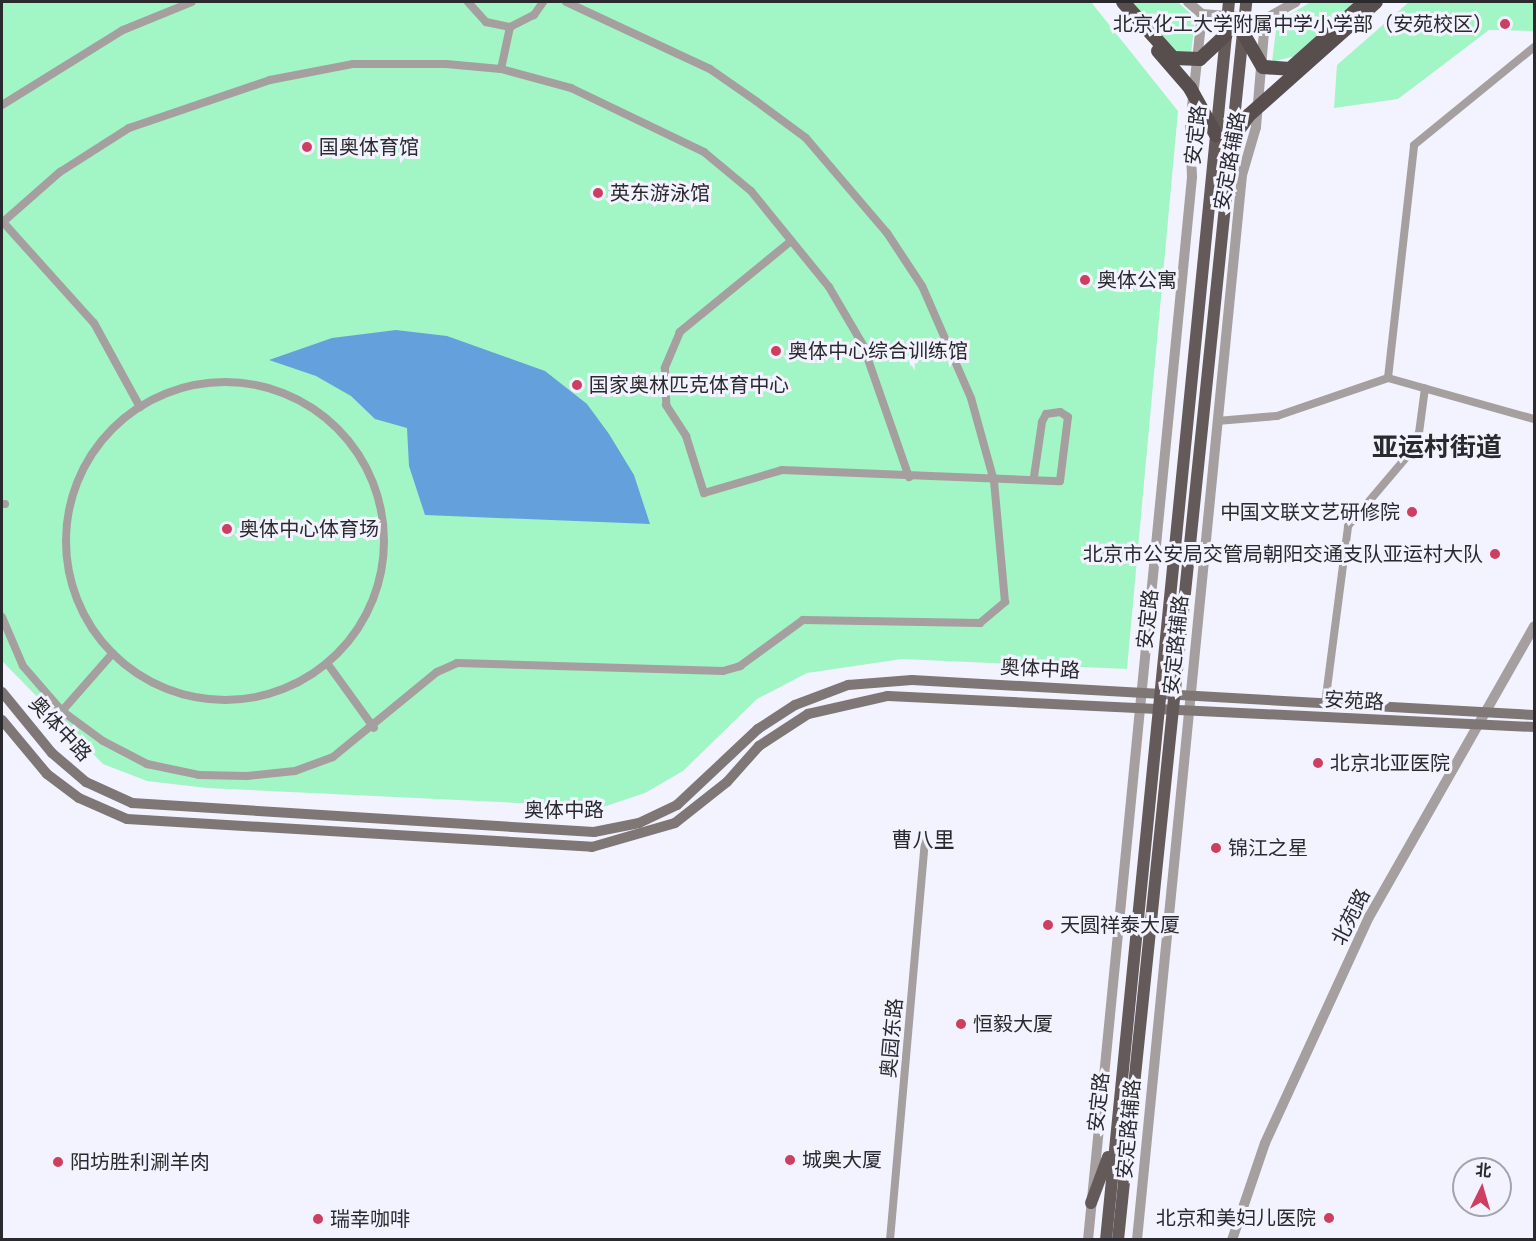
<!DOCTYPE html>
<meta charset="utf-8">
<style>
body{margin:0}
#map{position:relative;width:1536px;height:1241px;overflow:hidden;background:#f3f3ff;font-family:Cabin,"Noto Sans SC",sans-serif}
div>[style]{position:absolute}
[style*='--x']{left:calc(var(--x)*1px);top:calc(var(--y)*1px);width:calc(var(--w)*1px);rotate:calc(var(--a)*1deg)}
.green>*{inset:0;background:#a2f5c4}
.water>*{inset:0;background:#64a0db}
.minor>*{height:8px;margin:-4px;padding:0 4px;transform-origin:4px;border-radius:4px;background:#a59f9f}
.minor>.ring{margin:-4px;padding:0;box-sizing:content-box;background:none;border:8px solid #a59f9f;border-radius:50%}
.tertiary>*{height:10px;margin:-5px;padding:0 5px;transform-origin:5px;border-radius:5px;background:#a59f9f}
.secondary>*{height:10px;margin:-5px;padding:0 5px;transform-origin:5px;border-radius:5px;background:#7f7776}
.primary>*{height:12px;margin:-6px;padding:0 6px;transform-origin:6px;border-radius:6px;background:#645a59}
.trunk>*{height:14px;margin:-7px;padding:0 7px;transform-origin:7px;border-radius:7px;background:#584e4d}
.primary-bridge>*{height:12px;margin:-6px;padding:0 6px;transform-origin:6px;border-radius:6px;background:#645a59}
.trunk-bridge>*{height:14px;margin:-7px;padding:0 7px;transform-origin:7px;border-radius:7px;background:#584e4d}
.dots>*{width:16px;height:16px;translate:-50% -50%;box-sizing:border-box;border:3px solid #f3f3ff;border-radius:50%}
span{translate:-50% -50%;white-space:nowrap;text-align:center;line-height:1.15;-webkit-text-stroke:6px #f3f3ff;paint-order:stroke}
.poi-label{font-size:20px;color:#2a2a2e}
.right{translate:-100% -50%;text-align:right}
.left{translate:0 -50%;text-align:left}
.street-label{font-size:20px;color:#2a2a2e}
.neighbourhood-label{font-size:21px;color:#2a2a2e}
.district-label{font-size:26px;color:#2a2a2e;font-weight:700}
.frame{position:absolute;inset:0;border:3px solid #2a2a2e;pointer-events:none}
.north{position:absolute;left:1452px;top:1157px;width:60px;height:60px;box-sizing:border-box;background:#f3f3ff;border:2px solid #a3a3ab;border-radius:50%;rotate:5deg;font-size:16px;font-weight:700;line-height:24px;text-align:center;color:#2a2a2e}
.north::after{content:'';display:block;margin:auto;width:21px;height:27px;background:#ce3e60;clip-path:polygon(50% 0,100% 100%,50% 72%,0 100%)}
</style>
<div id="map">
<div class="green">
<div style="clip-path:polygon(2px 2px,1091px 2px,1178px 111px,1127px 669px,902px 659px,807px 673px,757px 699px,683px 771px,645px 793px,603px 807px,207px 788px,147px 781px,103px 764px,2px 661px)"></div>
<div style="clip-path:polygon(1127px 2px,1178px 2px,1195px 18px,1191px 54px,1179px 55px)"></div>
<div style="clip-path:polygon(1311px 2px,1363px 2px,1303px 54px,1272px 62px,1277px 22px)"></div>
<div style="clip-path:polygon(1409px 2px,1534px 2px,1534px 31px,1489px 30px,1398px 99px,1334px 108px,1337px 65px)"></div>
</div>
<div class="water">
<div style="clip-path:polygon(396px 330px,447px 336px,545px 371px,587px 404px,609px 434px,634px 475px,650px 524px,425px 515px,409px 466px,407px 428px,375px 419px,351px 396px,316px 376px,269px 360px,332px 338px)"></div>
</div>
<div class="minor">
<div style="--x:468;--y:2;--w:27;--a:48"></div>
<div style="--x:486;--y:22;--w:25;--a:12"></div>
<div style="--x:510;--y:27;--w:27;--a:-27"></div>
<div style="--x:534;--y:15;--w:16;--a:-55"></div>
<div style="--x:501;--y:69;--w:43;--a:-77.9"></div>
<div style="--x:2;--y:105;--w:142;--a:-31.8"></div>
<div style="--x:123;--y:30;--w:74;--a:-22.1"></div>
<div style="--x:2;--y:221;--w:137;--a:48"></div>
<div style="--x:94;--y:323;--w:96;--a:61.3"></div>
<div style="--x:3;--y:222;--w:76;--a:-41.3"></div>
<div style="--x:60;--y:172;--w:82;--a:-32.5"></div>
<div style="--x:129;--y:128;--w:149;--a:-18.8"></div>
<div style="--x:270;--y:80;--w:85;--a:-10.9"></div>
<div style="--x:353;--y:64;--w:93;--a:0"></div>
<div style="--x:446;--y:64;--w:55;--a:5.2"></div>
<div style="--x:501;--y:69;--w:73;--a:15.2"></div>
<div style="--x:571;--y:88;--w:148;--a:25.7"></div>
<div style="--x:704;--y:152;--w:61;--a:39.7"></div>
<div style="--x:751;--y:191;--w:124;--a:50.9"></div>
<div style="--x:829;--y:287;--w:67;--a:59.6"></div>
<div style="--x:863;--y:345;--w:140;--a:70.8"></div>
<div style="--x:791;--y:241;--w:144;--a:140.7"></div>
<div style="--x:680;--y:332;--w:39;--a:113"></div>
<div style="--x:665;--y:368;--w:37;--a:88"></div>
<div style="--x:666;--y:405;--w:37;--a:57"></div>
<div style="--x:686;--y:436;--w:60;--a:72.5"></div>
<div style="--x:704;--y:493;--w:81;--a:-16.4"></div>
<div style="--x:782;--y:470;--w:278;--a:2.3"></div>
<div style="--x:1060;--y:481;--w:64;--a:-82.9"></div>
<div style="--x:1068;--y:417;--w:9;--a:-148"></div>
<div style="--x:1060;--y:412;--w:14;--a:172"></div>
<div style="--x:1046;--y:414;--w:9;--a:117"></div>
<div style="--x:1042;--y:422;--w:56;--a:98.3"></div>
<div style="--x:1388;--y:378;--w:234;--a:-83.6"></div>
<div style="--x:1414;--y:145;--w:155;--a:-39.2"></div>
<div class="ring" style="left:66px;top:382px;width:310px;height:310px"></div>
<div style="--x:1217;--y:421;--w:60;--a:-4.8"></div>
<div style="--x:1277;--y:416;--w:117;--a:-18.9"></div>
<div style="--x:1388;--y:378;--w:152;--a:15.7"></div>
<div style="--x:2;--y:504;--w:3;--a:0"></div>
<div style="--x:2;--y:617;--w:53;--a:66.8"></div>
<div style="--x:23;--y:666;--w:60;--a:49.1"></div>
<div style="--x:62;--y:711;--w:51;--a:36.2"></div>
<div style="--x:103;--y:741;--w:50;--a:27.6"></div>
<div style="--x:147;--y:764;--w:53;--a:11.9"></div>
<div style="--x:199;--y:775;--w:48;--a:1.2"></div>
<div style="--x:247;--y:776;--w:48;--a:-5.9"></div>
<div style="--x:295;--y:771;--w:40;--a:-20.2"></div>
<div style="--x:333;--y:757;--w:134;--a:-39.3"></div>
<div style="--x:437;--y:672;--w:22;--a:-24"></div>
<div style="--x:457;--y:663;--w:266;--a:1.7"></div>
<div style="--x:723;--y:671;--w:18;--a:-16"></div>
<div style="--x:740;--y:666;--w:78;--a:-36.1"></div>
<div style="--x:803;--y:620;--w:177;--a:1"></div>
<div style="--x:980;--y:623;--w:33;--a:-40"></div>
<div style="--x:1005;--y:602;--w:121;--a:-95.2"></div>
<div style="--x:994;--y:481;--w:86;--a:-105.5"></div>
<div style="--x:971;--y:398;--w:122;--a:-113.6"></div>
<div style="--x:922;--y:286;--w:64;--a:-123.4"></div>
<div style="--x:887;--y:233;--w:125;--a:-130.5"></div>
<div style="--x:806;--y:138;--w:62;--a:-143.5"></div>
<div style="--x:756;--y:101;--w:56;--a:-145.2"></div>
<div style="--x:710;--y:69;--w:159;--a:-155"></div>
<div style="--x:327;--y:663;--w:80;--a:54.1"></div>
<div style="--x:1325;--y:704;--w:179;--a:-82.6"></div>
<div style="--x:1348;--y:526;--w:94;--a:-49.7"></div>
<div style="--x:1409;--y:454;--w:23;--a:-65"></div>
<div style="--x:1419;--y:433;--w:45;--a:-82.4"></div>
<div style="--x:62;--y:711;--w:77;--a:-48.7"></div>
<div style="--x:890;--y:1240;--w:403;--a:-85"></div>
</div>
<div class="tertiary">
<div style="--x:1188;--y:2;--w:18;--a:41"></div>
<div style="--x:1202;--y:14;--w:63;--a:4.5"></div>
<div style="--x:1265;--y:19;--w:35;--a:-29"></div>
<div style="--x:1088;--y:1240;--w:1068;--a:-84.41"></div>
<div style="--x:1192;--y:177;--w:52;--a:-92.2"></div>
<div style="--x:1190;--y:125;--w:112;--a:-83.8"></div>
<div style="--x:1137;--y:1240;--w:1070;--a:-84.37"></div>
<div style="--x:1242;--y:175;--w:50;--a:-73.7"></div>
<div style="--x:1256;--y:127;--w:108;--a:-85.2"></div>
<div style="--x:1232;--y:1240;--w:102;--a:-71.2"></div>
<div style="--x:1265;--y:1143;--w:249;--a:-65.3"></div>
<div style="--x:1369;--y:917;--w:334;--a:-60.4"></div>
</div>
<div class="secondary">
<div style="--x:2;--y:692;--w:79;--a:50.7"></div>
<div style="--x:52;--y:753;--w:45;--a:40.5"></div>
<div style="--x:86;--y:782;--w:51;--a:24.5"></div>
<div style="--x:132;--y:803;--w:463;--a:3.6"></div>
<div style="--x:594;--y:832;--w:46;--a:-11.3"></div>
<div style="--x:639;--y:823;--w:42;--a:-25.3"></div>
<div style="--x:677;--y:805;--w:111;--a:-43.2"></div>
<div style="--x:758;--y:729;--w:44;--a:-33"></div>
<div style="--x:795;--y:705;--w:57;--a:-20.7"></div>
<div style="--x:848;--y:685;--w:64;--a:-4.5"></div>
<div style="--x:912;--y:680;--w:623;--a:3.22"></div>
<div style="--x:2;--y:720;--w:70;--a:50.2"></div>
<div style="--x:47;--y:774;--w:40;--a:37"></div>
<div style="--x:79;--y:798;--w:52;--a:23.6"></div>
<div style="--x:127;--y:819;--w:466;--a:3.4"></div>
<div style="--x:592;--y:847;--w:86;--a:-16.1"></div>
<div style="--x:675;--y:823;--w:66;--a:-38.3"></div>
<div style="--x:727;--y:782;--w:48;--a:-48.4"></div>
<div style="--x:759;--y:746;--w:59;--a:-33.1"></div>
<div style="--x:808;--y:714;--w:82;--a:-12.7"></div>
<div style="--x:888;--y:696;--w:647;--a:2.75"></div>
</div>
<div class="primary">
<div style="--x:1091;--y:1203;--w:49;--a:-69.7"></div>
<div style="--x:1106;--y:1240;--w:1211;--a:-84.31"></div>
<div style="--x:1118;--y:1240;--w:1213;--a:-84.09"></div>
</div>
<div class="trunk">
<div style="--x:1158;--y:51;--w:49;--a:49.1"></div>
<div style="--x:1290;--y:69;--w:101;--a:-41.8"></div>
</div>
<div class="primary-bridge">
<div style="--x:1243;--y:33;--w:31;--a:-84"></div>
<div style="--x:1226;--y:35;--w:33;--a:-85"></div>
</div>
<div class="trunk-bridge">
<div style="--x:1123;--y:2;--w:75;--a:48.2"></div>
<div style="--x:1173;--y:58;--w:27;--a:2"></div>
<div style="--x:1200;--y:59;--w:35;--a:-43"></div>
<div style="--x:1243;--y:33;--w:39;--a:60"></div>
<div style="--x:1263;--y:67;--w:27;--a:4"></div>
<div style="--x:1190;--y:88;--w:54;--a:61"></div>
<div style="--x:1232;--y:139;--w:29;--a:-55"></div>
<div style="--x:1249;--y:115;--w:170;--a:-41.7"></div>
</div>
<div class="dots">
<div style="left:1505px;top:24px;background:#ce3e60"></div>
<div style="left:307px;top:147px;background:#ce3e60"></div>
<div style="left:598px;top:193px;background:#ce3e60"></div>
<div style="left:1085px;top:280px;background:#ce3e60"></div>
<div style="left:776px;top:351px;background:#ce3e60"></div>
<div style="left:577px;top:385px;background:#ce3e60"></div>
<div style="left:1412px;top:512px;background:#ce3e60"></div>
<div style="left:227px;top:529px;background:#ce3e60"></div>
<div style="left:1495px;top:554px;background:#ce3e60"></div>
<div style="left:1318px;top:763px;background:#ce3e60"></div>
<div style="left:1216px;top:848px;background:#ce3e60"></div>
<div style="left:1048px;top:925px;background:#ce3e60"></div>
<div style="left:961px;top:1024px;background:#ce3e60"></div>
<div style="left:790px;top:1160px;background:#ce3e60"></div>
<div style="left:58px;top:1162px;background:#ce3e60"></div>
<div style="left:1329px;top:1218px;background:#ce3e60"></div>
<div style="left:318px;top:1219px;background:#ce3e60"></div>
</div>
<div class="poi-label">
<span class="right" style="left:1493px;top:24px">北京化工大学附属中学小学部（安苑校区）</span>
<span class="left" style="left:319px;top:147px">国奥体育馆</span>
<span class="left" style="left:610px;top:193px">英东游泳馆</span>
<span class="left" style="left:1097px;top:280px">奥体公寓</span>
<span class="left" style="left:788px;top:351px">奥体中心综合训练馆</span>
<span class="left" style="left:589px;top:385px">国家奥林匹克体育中心</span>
<span class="right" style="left:1400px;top:512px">中国文联文艺研修院</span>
<span class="left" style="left:239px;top:529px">奥体中心体育场</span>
<span class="right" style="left:1483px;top:554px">北京市公安局交管局朝阳交通支队亚运村大队</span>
<span class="left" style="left:1330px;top:763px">北京北亚医院</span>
<span class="left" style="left:1228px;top:848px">锦江之星</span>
<span class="left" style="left:1060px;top:925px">天圆祥泰大厦</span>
<span class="left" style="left:973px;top:1024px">恒毅大厦</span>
<span class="left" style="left:802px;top:1160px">城奥大厦</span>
<span class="left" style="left:70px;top:1162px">阳坊胜利涮羊肉</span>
<span class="right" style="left:1316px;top:1218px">北京和美妇儿医院</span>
<span class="left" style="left:330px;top:1219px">瑞幸咖啡</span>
</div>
<div class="street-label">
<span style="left:1196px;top:135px;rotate:-84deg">安定路</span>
<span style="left:1230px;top:161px;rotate:-80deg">安定路辅路</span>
<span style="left:1148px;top:619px;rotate:-84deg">安定路</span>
<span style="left:1176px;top:645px;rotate:-84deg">安定路辅路</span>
<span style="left:1040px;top:669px;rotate:3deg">奥体中路</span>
<span style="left:1354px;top:701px;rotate:3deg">安苑路</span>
<span style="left:60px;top:729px;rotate:47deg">奥体中路</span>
<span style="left:564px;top:810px">奥体中路</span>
<span style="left:1351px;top:917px;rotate:-63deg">北苑路</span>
<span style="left:892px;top:1038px;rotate:-85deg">奥园东路</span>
<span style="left:1099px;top:1102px;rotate:-84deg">安定路</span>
<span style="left:1129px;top:1129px;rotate:-85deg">安定路辅路</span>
</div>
<div class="neighbourhood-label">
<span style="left:923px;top:840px">曹八里</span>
</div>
<div class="district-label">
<span style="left:1437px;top:448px">亚运村街道</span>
</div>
<div class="frame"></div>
<div class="north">北</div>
</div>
